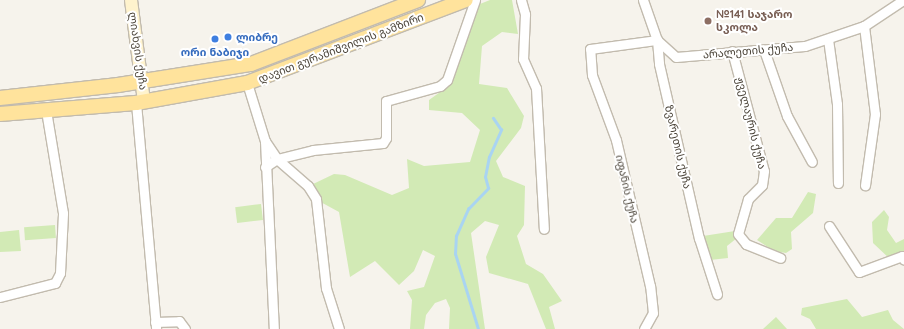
<!DOCTYPE html>
<meta charset="utf-8">
<style>
body{margin:0}
#map{position:relative;width:904px;height:329px;overflow:hidden;background:#f6f3ec;font-family:Quicksand,"Noto Sans Georgian",sans-serif}
div>[style]{position:absolute}
[style*='--x']{left:calc(var(--x)*1px);top:calc(var(--y)*1px);width:calc(var(--w)*1px);rotate:calc(var(--a)*1deg)}
.green>*{inset:0;background:#d2eab5;transform-origin:0 0}
.stream>*{height:2.5px;margin:-1.25px;padding:0 1.25px;transform-origin:1.25px;border-radius:1.25px;background:#a9d4f2}
.roads{filter:drop-shadow(1px 0 #c2bbae) drop-shadow(-1px 0 #c2bbae) drop-shadow(0 1px #c2bbae) drop-shadow(0 -1px #c2bbae)}
.street>*{height:9px;margin:-4.5px;padding:0 4.5px;transform-origin:4.5px;border-radius:4.5px;background:#fff}
.secondary>*{height:12px;margin:-6px;padding:0 6px;transform-origin:6px;border-radius:6px;background:#fff3cd}
.primary>*{height:14px;margin:-7px;padding:0 7px;transform-origin:7px;border-radius:7px;background:#ffe39c}
.dots>*{width:11px;height:11px;translate:-50% -50%;box-sizing:border-box;border:2px solid #fff;border-radius:50%}
span{translate:-50% -50%;white-space:nowrap;text-align:center;line-height:1.15;-webkit-text-stroke:4px #fff;paint-order:stroke}
.education-label{font-size:11px;color:#785e54;font-weight:700}
.left{translate:0 -50%;text-align:left}
.shop-label{font-size:11px;color:#366cbe;font-weight:700}
.street-label{font-size:11px;color:#4b4439}
</style>
<div id="map">
<div class="green">
<div style="clip-path:polygon(490px 0,512px 0,518px 34px,502px 32px,482px 46px,479px 84px,507px 88px,524px 116px,521px 128px,496px 161px,503px 177px,525px 186px,524px 225px,517px 236px,526px 264px,543px 274px,562px 301px,549px 307px,555px 329px,546px 329px,528px 284px,489px 273px,486px 257px,499px 225px,485px 221px,471px 233px,485px 329px,449px 329px,450px 308px,446px 299px,435px 303px,426px 315px,424px 329px,410px 329px,412px 300px,407px 291px,424px 287px,435px 256px,423px 250px,414px 271px,399px 285px,375px 261px,350px 277px,339px 212px,317px 200px,311px 185px,334px 174px,345px 175px,392px 195px,409px 188px,407px 159px,424px 166px,470px 162px,480px 130px,462px 113px,429px 110px,429px 100px,450px 85px,480px 4px)"></div>
<div style="clip-path:polygon(808px 192px,816px 194px,813px 213px,791px 232px,792px 249px,786px 253px,774px 251px,757px 240px,776px 218px,792px 218px)"></div>
<div style="left:261px;top:204px;width:16px;height:26px;rotate:83deg"></div>
<div style="clip-path:polygon(884px 210px,889px 217px,887px 230px,896px 243px,904px 239px,904px 255px,890px 259px,873px 243px,872px 222px)"></div>
<div style="left:55px;top:225px;width:13px;height:31px;rotate:86deg"></div>
<div style="clip-path:polygon(19px 230px,21px 251px,0 252px,0 232px)"></div>
<div style="clip-path:polygon(735px 231px,737px 238px,727px 246px,728px 258px,710px 260px,703px 236px)"></div>
<div style="clip-path:polygon(847px 299px,862px 317px,888px 310px,893px 320px,904px 329px,816px 329px,810px 319px,801px 315px,802px 308px)"></div>
<div style="clip-path:polygon(776px 317px,787px 329px,763px 329px)"></div>
</div>
<div class="stream">
<div style="--x:478;--y:329;--w:78;--a:-107"></div>
<div style="--x:455;--y:254;--w:18;--a:-87"></div>
<div style="--x:456;--y:236;--w:30;--a:-66"></div>
<div style="--x:468;--y:209;--w:29;--a:-46"></div>
<div style="--x:488;--y:188;--w:11;--a:-105"></div>
<div style="--x:485;--y:177;--w:20;--a:-79"></div>
<div style="--x:489;--y:157;--w:30;--a:-66"></div>
<div style="--x:501;--y:130;--w:14;--a:-124"></div>
</div>
<div class="roads">
<div class="street">
<div style="--x:521;--y:0;--w:15;--a:74"></div>
<div style="--x:525;--y:14;--w:45;--a:92.5"></div>
<div style="--x:523;--y:59;--w:32;--a:66"></div>
<div style="--x:536;--y:88;--w:141;--a:86.8"></div>
<div style="--x:643;--y:0;--w:42;--a:70.7"></div>
<div style="--x:657;--y:40;--w:24;--a:85"></div>
<div style="--x:659;--y:64;--w:179;--a:77.1"></div>
<div style="--x:699;--y:238;--w:59;--a:72.2"></div>
<div style="--x:864;--y:26;--w:89;--a:82.9"></div>
<div style="--x:875;--y:114;--w:72;--a:98"></div>
<div style="--x:828;--y:39;--w:66;--a:82.1"></div>
<div style="--x:837;--y:104;--w:79;--a:89.3"></div>
<div style="--x:764;--y:50;--w:70;--a:70.8"></div>
<div style="--x:787;--y:116;--w:52;--a:61.5"></div>
<div style="--x:732;--y:51;--w:124;--a:75.1"></div>
<div style="--x:764;--y:171;--w:14;--a:98"></div>
<div style="--x:762;--y:185;--w:20;--a:135"></div>
<div style="--x:748;--y:199;--w:36;--a:106"></div>
<div style="--x:738;--y:234;--w:13;--a:51"></div>
<div style="--x:746;--y:244;--w:37;--a:22"></div>
<div style="--x:247;--y:83;--w:61;--a:72.8"></div>
<div style="--x:265;--y:141;--w:188;--a:87.3"></div>
<div style="--x:136;--y:103;--w:227;--a:84.9"></div>
<div style="--x:265;--y:141;--w:22;--a:56"></div>
<div style="--x:277;--y:159;--w:41;--a:41.1"></div>
<div style="--x:308;--y:186;--w:15;--a:58"></div>
<div style="--x:316;--y:199;--w:90;--a:83.6"></div>
<div style="--x:326;--y:288;--w:43;--a:72.4"></div>
<div style="--x:265;--y:167;--w:14;--a:-34"></div>
<div style="--x:277;--y:159;--w:37;--a:-14"></div>
<div style="--x:313;--y:150;--w:70;--a:-5.7"></div>
<div style="--x:383;--y:143;--w:6;--a:-59"></div>
<div style="--x:386;--y:138;--w:37;--a:-90"></div>
<div style="--x:386;--y:101;--w:56;--a:-15.5"></div>
<div style="--x:440;--y:86;--w:9;--a:-41"></div>
<div style="--x:447;--y:80;--w:85;--a:-70.7"></div>
<div style="--x:829;--y:226;--w:55;--a:56.9"></div>
<div style="--x:859;--y:272;--w:46;--a:-20.4"></div>
<div style="--x:902;--y:256;--w:4;--a:63"></div>
<div style="--x:0;--y:297;--w:57;--a:-14.3"></div>
<div style="--x:55;--y:283;--w:11;--a:-63"></div>
<div style="--x:60;--y:273;--w:60;--a:-87.1"></div>
<div style="--x:63;--y:213;--w:104;--a:-99.4"></div>
<div style="--x:155;--y:322;--w:24;--a:-2"></div>
<div style="--x:179;--y:321;--w:10;--a:53"></div>
<div style="--x:644;--y:329;--w:18;--a:-61"></div>
<div style="--x:653;--y:313;--w:27;--a:-96"></div>
<div style="--x:650;--y:286;--w:150;--a:-103.1"></div>
<div style="--x:616;--y:140;--w:69;--a:-110.3"></div>
<div style="--x:592;--y:75;--w:26;--a:-94"></div>
<div style="--x:590;--y:49;--w:68;--a:-7.7"></div>
<div style="--x:657;--y:40;--w:25;--a:42"></div>
<div style="--x:676;--y:57;--w:129;--a:-4.9"></div>
<div style="--x:805;--y:46;--w:62;--a:-18.7"></div>
<div style="--x:864;--y:26;--w:47;--a:-33.7"></div>
</div>
<div class="secondary">
<div style="--x:131;--y:0;--w:102;--a:82.7"></div>
</div>
<div class="primary">
<div style="--x:0;--y:98;--w:119;--a:-6.3"></div>
<div style="--x:118;--y:85;--w:135;--a:-9"></div>
<div style="--x:251;--y:64;--w:179;--a:-21"></div>
<div style="--x:0;--y:114;--w:136;--a:-4.6"></div>
<div style="--x:136;--y:103;--w:113;--a:-10.2"></div>
<div style="--x:247;--y:83;--w:234;--a:-20.8"></div>
</div>
</div>
<div class="dots">
<div style="left:708px;top:21px;background:#8d6e63"></div>
<div style="left:228px;top:37px;background:#3f7fe0"></div>
<div style="left:215px;top:39px;background:#3f7fe0"></div>
</div>
<div class="education-label">
<span class="left" style="left:716px;top:21px">№141 საჯარო<br>სკოლა</span>
</div>
<div class="shop-label">
<span class="left" style="left:236px;top:37px">ლიბრე</span>
<span style="left:215px;top:52px">ორი ნაბიჯი</span>
</div>
<div class="street-label">
<span style="left:341px;top:48px;rotate:-21deg">დავით გურამიშვილის გამზირი</span>
<span style="left:138px;top:51px;rotate:82deg">ლიახვის ქუჩა</span>
<span style="left:748px;top:51px;rotate:-5deg">არალეთის ქუჩა</span>
<span style="left:751px;top:123px;rotate:76deg">ჟველაურის ქუჩა</span>
<span style="left:678px;top:147px;rotate:77deg">ზვარეთის ქუჩა</span>
<span style="left:627px;top:189px;rotate:77deg">იფანის ქუჩა</span>
</div>
</div>
